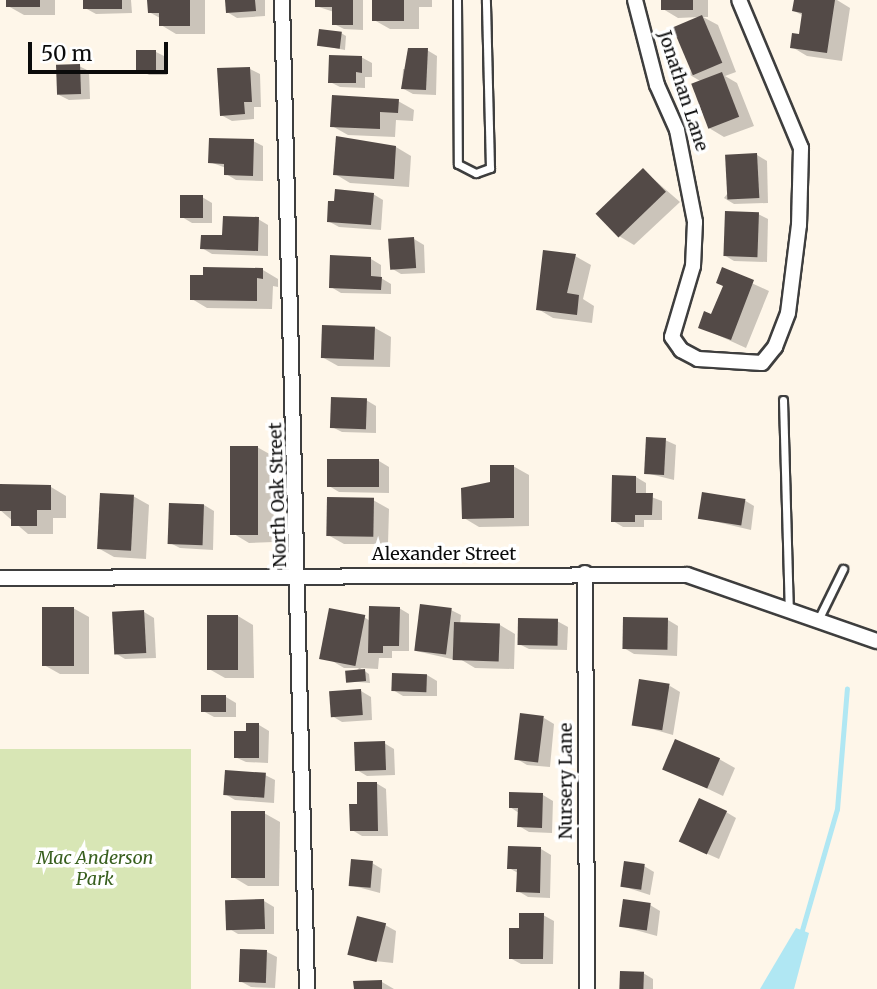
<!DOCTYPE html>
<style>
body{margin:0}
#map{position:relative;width:877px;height:989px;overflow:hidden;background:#fef6e9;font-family:Merriweather,serif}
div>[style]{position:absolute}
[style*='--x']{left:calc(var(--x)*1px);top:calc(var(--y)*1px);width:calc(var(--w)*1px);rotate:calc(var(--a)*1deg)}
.green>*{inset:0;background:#d8e6b5;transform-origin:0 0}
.water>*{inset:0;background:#b0e7f3}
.shadow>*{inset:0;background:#0003}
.stream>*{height:5px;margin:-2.5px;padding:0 2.5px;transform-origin:2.5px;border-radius:2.5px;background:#b0e7f3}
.building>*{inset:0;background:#534a47;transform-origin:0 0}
.roads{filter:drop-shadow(2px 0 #3e3e3e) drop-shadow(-2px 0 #3e3e3e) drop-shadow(0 2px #3e3e3e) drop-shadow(0 -2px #3e3e3e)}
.lane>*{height:7px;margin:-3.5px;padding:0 3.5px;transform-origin:3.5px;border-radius:3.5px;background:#fff}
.street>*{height:14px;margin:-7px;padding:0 7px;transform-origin:7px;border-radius:7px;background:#fff}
span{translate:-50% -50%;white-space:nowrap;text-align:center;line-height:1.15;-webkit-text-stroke:7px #fff;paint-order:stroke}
.street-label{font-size:18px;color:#0b0b0b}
.park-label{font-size:18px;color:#385f1e;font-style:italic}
.scale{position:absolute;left:28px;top:42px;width:140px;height:32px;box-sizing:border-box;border:4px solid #0b0b0b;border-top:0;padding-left:9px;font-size:21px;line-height:24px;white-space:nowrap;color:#0b0b0b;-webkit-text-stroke:5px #fff;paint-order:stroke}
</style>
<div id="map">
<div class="green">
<div style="left:0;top:749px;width:191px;height:240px"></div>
</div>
<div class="water">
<div style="clip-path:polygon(796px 928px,809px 933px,794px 989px,760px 989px)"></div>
</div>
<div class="shadow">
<div style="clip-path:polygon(8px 0,55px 0,55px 15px,24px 15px,8px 6px)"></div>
<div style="clip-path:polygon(85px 0,131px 0,132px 13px,96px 14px,85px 8px)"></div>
<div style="clip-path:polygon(149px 0,205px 0,205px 34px,176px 34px,161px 25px,160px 18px,149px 12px)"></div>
<div style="clip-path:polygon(227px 0,265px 0,265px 16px,237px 18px,227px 12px)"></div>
<div style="clip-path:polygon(316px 0,363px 0,363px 30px,344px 29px,334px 24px,334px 12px,316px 6px)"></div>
<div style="clip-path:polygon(374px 0,432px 0,432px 7px,419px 7px,419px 29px,390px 29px,374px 20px)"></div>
<div style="clip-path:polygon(664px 0,708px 0,708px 17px,703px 17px,718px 25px,736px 72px,725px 76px,737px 83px,754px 126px,724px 137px,709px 128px,702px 82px,690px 75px,700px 17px,678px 18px,663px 9px)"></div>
<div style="clip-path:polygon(795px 0,837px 0,850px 8px,842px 61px,807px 56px,792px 47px,801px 36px,804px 16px,794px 11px)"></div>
<div style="clip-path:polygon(341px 33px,346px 36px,345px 50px,319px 45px)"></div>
<div style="clip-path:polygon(427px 50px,437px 56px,436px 95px,413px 94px,402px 88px,403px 69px,409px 69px)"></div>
<div style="clip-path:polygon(156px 52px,166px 57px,167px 75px,149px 75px,139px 69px)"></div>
<div style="clip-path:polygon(361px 57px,372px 63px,372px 77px,365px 77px,365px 88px,340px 87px,330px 82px)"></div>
<div style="clip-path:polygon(79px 66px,89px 71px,90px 99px,69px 100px,59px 95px)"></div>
<div style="clip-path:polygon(250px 69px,260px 74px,261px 107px,254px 107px,254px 119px,232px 121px,221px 115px)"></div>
<div style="clip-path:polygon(398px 101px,414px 110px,413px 121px,396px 120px,395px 137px,348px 135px,332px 126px)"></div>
<div style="clip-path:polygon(253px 141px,263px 146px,263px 181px,236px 180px,226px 174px,226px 168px,210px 162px)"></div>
<div style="clip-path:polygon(396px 147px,411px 156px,409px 187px,350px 183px,335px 174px)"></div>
<div style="clip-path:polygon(757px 155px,767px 161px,768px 203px,734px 204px,724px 198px)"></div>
<div style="clip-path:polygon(643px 170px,680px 202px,634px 245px,619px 236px)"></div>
<div style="clip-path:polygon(373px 194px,383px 200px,381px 230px,339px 227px,328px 221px,335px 203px)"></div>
<div style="clip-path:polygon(202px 197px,212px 203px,212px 223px,192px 223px,182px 217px)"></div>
<div style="clip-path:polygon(758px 214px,768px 219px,767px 262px,734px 261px,724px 255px)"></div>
<div style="clip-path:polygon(258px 219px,268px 225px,268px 256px,212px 254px,202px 248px)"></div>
<div style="clip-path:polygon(414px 239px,424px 245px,425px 273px,401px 274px,391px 268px)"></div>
<div style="clip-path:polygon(575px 256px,591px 265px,583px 299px,594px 306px,592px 323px,553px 318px,538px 309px)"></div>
<div style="clip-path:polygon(371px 259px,381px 265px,381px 278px,391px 284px,391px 294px,341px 293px,331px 287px)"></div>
<div style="clip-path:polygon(263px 270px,278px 279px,278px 287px,273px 286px,272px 309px,207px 308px,192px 299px)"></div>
<div style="clip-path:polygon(723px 270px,769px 291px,746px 348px,700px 327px,712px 317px,725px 286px)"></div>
<div style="clip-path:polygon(375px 328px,391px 337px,390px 367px,338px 366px,322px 357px)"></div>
<div style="clip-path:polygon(366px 400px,376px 406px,376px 433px,342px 432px,332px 427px)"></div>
<div style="clip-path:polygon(665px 440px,676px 445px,674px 480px,646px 473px)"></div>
<div style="clip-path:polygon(257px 447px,273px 456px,274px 542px,249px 543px,234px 534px)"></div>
<div style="clip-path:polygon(379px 461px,389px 467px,389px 493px,339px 492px,329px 486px)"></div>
<div style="clip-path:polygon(513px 466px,529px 475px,529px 526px,479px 527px,464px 518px,492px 483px)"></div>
<div style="clip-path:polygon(636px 477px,646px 483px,646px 495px,662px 501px,662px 520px,644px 520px,644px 527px,623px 527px,613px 521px)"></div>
<div style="clip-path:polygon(51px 487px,66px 496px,66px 518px,53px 518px,53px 534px,28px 534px,0 510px)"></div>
<div style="clip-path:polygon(133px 496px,149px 505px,146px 559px,114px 557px,98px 548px)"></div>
<div style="clip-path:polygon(373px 500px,389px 509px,388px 544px,344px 544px,328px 535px)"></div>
<div style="clip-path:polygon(744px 500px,754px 506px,751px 530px,700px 518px)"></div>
<div style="clip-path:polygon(204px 505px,214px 511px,213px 550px,180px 548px,170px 543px)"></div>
<div style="clip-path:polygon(73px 608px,89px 617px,89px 674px,60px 674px,44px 665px)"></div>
<div style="clip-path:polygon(399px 608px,409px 614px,409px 651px,392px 651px,392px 658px,379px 658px,378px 669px,360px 668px,369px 674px,370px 683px,347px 681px,359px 668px,344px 668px,329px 659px,364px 617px,370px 621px)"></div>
<div style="clip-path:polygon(451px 610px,461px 615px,460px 624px,500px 625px,515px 634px,514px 669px,475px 668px,460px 659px,458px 646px,456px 660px,416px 651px)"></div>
<div style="clip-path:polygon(144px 612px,154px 618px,156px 658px,125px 659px,115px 653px)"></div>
<div style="clip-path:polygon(238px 616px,253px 625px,254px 678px,225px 678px,209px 669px)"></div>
<div style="clip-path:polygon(668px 620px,678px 626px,677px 656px,634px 654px,624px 648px)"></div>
<div style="clip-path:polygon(557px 621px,568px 627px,567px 650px,529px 649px,519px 644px)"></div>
<div style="clip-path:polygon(427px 675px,437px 681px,437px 696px,403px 696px,393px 690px)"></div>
<div style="clip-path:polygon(670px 686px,680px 692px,673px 735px,634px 724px)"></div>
<div style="clip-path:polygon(361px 691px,371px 697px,372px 720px,342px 722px,332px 716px)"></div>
<div style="clip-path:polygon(226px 697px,236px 703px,236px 717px,214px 717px,203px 711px)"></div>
<div style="clip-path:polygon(544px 718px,554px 724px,550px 767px,527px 765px,517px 759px)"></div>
<div style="clip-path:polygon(259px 725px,269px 731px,268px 763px,246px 762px,235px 757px)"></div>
<div style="clip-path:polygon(384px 743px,394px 749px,395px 775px,367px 776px,357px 770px)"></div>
<div style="clip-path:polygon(719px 759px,735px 768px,723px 796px,664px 768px)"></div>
<div style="clip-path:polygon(265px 775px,275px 780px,274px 803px,235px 800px,225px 794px)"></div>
<div style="clip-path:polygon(376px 783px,386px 789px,388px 836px,362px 836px,352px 830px,359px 806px)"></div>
<div style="clip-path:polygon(543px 795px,553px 801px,552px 833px,529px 832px,519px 826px,519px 813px,510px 807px)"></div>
<div style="clip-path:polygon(726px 812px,736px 818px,719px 859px,692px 847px)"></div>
<div style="clip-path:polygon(264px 813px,280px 822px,279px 886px,248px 886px,233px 877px)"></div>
<div style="clip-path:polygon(541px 849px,551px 855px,550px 898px,528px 897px,518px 891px,518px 873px,509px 868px)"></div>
<div style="clip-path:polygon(372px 863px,382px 869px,380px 893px,350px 885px)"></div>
<div style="clip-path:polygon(644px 866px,654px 872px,650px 895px,622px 886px)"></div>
<div style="clip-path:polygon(264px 901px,274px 907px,274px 934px,238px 934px,228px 928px)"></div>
<div style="clip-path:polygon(650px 905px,660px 911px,657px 936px,621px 926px)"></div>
<div style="clip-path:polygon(543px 915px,554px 921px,553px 964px,521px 964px,510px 958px,521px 929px)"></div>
<div style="clip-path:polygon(385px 925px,396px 931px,393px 963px,366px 960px,356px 955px)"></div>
<div style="clip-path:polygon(267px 952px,277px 957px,275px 988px,251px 987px,240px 981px)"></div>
<div style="clip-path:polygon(643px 973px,653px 979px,653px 989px,621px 989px)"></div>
<div style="clip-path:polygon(382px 982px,394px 989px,355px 989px)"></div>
</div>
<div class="stream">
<div style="--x:800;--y:937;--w:133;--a:-73.9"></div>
<div style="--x:837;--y:809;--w:121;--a:-85.3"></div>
</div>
<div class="building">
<div style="left:6px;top:0;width:34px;height:7px"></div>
<div style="left:83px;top:0;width:39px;height:9px"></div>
<div style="clip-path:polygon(147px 0,190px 0,190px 26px,159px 26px,159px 13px,148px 13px)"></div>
<div style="clip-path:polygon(225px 0,255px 0,256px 11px,226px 13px)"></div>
<div style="clip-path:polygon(315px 0,353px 0,353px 25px,332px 25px,332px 7px,315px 7px)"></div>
<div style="left:372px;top:0;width:32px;height:21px"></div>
<div style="left:661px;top:0;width:32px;height:10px"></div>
<div style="clip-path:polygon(794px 0,835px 0,827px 53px,790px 48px,792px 33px,799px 34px,802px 13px,792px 11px)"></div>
<div style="left:702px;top:15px;width:52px;height:32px;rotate:67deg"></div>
<div style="left:319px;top:29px;width:23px;height:17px;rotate:7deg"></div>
<div style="clip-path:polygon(408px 48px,428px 48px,426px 90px,401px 89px)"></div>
<div style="left:136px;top:50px;width:20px;height:20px"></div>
<div style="clip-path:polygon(329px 55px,362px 56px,362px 73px,356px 72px,356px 83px,328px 83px)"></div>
<div style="left:80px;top:64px;width:30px;height:24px;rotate:88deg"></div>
<div style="clip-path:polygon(250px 67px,252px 102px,244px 102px,245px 114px,220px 116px,217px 68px)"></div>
<div style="left:722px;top:72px;width:48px;height:33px;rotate:69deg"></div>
<div style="clip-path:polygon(332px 95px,399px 99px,398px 113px,380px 112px,380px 129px,330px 127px)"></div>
<div style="clip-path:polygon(336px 136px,396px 146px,394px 179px,333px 175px)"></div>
<div style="clip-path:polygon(209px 138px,254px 139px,253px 176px,224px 175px,224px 164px,208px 163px)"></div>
<div style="left:757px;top:153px;width:45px;height:32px;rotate:87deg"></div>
<div style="left:643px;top:168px;width:33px;height:66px;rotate:46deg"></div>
<div style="clip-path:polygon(335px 189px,374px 193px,371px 225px,327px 222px,328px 201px,334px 201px)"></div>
<div style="left:180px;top:195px;width:23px;height:23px"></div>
<div style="left:725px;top:211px;width:34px;height:45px;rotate:2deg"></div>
<div style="clip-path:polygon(223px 216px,259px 217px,258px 251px,200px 249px,201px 235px,222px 235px)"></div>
<div style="left:414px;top:237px;width:31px;height:26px;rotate:86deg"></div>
<div style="clip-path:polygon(543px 250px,576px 254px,567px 293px,579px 295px,577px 315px,536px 310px)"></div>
<div style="clip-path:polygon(330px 255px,371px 257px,371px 276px,382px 277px,381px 290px,329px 288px)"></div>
<div style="clip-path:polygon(203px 267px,263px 268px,263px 279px,257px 278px,257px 301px,190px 300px,190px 275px,203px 275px)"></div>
<div style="clip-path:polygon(722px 267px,754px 280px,731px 340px,698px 328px,704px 311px,711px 314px,723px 286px,716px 283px)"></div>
<div style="left:322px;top:325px;width:53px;height:33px;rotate:2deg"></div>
<div style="left:331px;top:397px;width:36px;height:31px;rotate:2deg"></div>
<div style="left:646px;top:437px;width:20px;height:37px;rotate:3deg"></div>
<div style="left:230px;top:446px;width:28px;height:89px"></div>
<div style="left:327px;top:459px;width:52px;height:28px"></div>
<div style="clip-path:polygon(490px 465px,514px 465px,514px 518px,462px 519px,461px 488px,490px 482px)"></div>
<div style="clip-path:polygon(612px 475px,636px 476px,636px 493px,653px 493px,652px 515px,635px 515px,635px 522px,611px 522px)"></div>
<div style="clip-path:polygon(0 484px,51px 485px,51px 510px,37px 510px,37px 526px,11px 526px,11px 511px,0 511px)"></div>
<div style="left:702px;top:492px;width:44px;height:27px;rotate:9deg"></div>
<div style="left:100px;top:493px;width:34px;height:56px;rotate:3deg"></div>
<div style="left:327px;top:497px;width:47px;height:39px;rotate:1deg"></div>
<div style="left:169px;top:503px;width:35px;height:41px;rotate:2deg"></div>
<div style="left:420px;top:604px;width:32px;height:47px;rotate:7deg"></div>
<div style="clip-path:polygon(369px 606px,400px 607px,399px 646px,383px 646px,383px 653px,368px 653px)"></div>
<div style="left:42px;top:607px;width:32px;height:59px"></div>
<div style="left:329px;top:608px;width:37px;height:52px;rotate:11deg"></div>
<div style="left:144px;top:610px;width:43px;height:32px;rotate:87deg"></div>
<div style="left:207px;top:615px;width:31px;height:55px"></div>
<div style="left:623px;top:617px;width:45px;height:32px;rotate:1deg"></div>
<div style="left:518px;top:618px;width:40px;height:27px;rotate:1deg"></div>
<div style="left:454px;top:622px;width:46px;height:38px;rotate:2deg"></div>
<div style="left:365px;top:669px;width:12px;height:20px;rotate:85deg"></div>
<div style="left:392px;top:673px;width:35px;height:18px;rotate:2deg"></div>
<div style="left:639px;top:679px;width:31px;height:47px;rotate:9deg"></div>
<div style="left:361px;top:689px;width:26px;height:32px;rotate:86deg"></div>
<div style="left:226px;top:695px;width:17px;height:25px;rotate:90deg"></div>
<div style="left:520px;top:713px;width:24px;height:47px;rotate:7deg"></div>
<div style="clip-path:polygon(246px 723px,259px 723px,259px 758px,234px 758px,234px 731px,246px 731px)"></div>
<div style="left:675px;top:739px;width:49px;height:33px;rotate:23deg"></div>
<div style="left:385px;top:741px;width:29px;height:31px;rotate:88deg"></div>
<div style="left:225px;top:770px;width:41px;height:25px;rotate:4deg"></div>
<div style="clip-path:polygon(357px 782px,377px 782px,378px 831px,350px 831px,349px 804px,357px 804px)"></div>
<div style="clip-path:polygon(509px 792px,543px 793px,542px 828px,517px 827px,518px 808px,509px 808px)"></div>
<div style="left:699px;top:798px;width:31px;height:48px;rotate:25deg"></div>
<div style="left:231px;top:811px;width:34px;height:67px"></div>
<div style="clip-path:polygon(508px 846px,541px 847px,540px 893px,516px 892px,517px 869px,507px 869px)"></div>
<div style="left:351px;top:859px;width:22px;height:27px;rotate:5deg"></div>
<div style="left:624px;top:861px;width:21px;height:26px;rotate:8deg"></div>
<div style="left:264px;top:899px;width:30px;height:39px;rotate:88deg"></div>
<div style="left:623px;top:899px;width:28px;height:28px;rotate:8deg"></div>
<div style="clip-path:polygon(519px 913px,544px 913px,543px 959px,509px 959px,509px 928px,519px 928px)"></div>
<div style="left:357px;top:916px;width:30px;height:40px;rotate:14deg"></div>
<div style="left:240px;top:949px;width:27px;height:33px;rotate:2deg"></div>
<div style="left:620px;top:971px;width:24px;height:18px;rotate:2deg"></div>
<div style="clip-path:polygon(382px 980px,382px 989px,354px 989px,353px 981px)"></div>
</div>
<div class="roads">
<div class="lane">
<div style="--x:457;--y:0;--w:164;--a:89.7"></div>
<div style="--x:458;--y:164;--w:20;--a:27"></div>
<div style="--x:476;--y:173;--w:15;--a:-20"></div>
<div style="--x:490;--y:168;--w:168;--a:-91.4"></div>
<div style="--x:783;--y:400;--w:210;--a:88.4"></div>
<div style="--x:818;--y:620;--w:57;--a:-63.9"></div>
</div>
<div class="street">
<div style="--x:282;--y:0;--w:989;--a:88.55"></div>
<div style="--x:635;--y:0;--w:88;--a:75.5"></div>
<div style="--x:657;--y:85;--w:49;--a:66"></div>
<div style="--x:677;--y:130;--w:94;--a:78.9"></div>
<div style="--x:695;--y:222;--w:44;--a:92.6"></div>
<div style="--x:693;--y:266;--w:74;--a:106.5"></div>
<div style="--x:672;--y:337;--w:16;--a:55"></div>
<div style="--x:681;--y:350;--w:19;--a:28"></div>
<div style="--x:698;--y:359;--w:64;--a:3.6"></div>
<div style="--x:762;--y:363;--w:21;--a:-51"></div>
<div style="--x:775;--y:347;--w:36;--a:-69"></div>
<div style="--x:788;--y:313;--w:89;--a:-82.9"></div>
<div style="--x:799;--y:225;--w:77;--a:-88.5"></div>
<div style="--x:801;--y:148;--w:160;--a:-112.7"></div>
<div style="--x:585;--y:573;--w:416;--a:89.7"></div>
<div style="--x:0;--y:578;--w:687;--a:-0.25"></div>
<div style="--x:687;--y:575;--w:201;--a:19.2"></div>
</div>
</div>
<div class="street-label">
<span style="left:683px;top:91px;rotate:72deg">Jonathan Lane</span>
<span style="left:278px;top:495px;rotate:-92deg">North Oak Street</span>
<span style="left:444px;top:554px">Alexander Street</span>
<span style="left:566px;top:781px;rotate:-90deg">Nursery Lane</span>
</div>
<div class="park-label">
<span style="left:95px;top:869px">Mac Anderson<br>Park</span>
</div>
<div class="scale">50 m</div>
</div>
